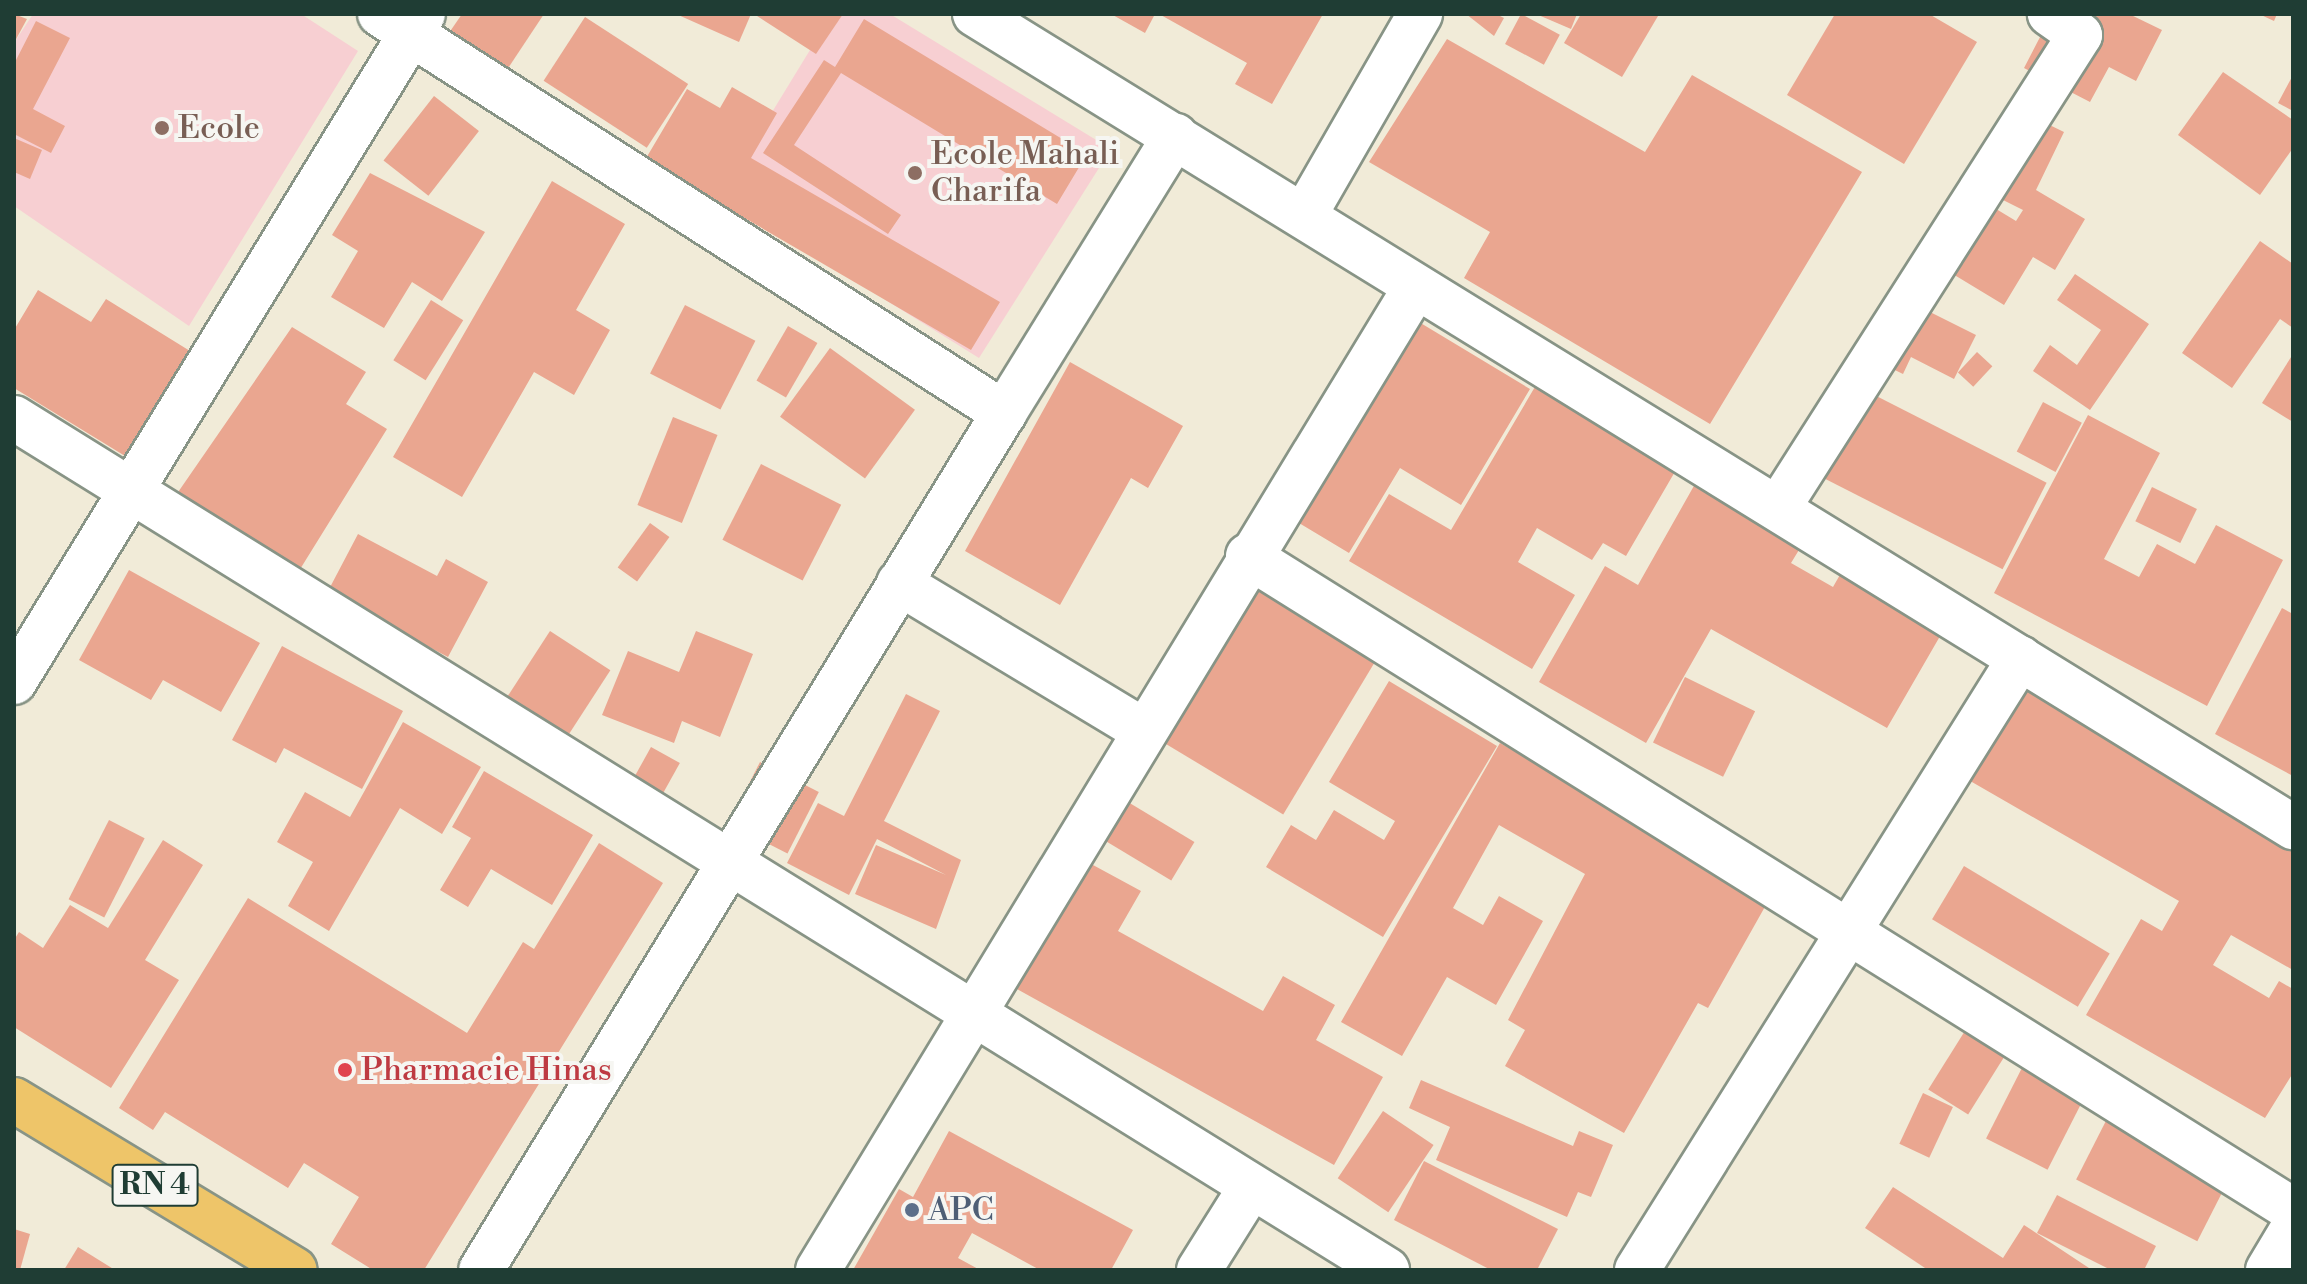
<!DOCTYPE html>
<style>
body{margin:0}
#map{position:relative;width:2307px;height:1284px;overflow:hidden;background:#f1ebd8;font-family:"Libre Bodoni",serif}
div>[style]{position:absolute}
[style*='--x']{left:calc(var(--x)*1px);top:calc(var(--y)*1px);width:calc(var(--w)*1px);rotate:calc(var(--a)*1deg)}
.built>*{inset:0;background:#f7cfd2}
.building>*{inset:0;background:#eaa690;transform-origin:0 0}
.roads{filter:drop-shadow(2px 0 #889486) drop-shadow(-2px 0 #889486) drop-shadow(0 2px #889486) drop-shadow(0 -2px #889486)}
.street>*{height:44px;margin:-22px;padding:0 22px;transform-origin:22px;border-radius:22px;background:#fff}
.primary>*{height:44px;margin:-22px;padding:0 22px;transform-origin:22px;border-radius:22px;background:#eec569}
.dots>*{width:22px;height:22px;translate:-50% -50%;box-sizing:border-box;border:4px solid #f6f6f2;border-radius:50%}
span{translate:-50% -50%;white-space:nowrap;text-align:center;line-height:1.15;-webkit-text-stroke:8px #f6f6f2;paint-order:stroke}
.shield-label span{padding:2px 6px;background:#f6f6f2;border:2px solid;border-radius:6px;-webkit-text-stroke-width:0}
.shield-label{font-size:30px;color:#1f3d34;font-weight:700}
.education-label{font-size:32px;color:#785e54}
.left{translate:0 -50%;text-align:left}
.health-label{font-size:32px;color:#be3a42}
.service-label{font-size:32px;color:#4e5e75}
.frame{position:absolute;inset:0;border:16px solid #1f3d34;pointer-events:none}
</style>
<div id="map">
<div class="built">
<div style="clip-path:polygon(33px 14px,301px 14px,358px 51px,189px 326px,14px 206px,14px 43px)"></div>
<div style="clip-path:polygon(832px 14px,890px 14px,1111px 149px,979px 358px,720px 197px)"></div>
</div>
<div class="building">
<div style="clip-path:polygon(14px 14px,27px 19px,14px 43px)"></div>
<div style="clip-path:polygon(462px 14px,544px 14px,495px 88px,438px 49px)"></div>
<div style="clip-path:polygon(676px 14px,751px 14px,739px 42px)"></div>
<div style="clip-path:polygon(754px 14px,843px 14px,816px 54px)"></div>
<div style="clip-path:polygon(1111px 14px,1155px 14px,1145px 33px)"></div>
<div style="clip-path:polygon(1159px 14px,1323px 14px,1272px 104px,1235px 84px,1247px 63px)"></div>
<div style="clip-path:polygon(1466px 14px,1496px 14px,1504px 18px,1494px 36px)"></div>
<div style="left:1521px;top:14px;width:44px;height:34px;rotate:28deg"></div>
<div style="clip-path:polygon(1536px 14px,1577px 14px,1571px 29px)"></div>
<div style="clip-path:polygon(1581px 14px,1655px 14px,1658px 16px,1622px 77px,1564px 43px)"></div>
<div style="clip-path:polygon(1835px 14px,1929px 14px,1977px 42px,1904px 164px,1787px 95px)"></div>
<div style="clip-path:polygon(2052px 14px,2129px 14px,2162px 30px,2136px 81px,2109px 67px,2090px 102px,2024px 68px)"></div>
<div style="clip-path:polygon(2259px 14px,2277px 14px,2274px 21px)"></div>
<div style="left:585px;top:17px;width:123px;height:76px;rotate:33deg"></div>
<div style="clip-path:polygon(864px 19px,1087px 154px,1057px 204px,841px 73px,794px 145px,901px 215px,888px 234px,763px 153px,824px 60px,835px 67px)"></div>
<div style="clip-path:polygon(36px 21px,70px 38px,33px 109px,65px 126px,51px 153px,14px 134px,14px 64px)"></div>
<div style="clip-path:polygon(1447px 39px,1645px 152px,1692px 75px,1862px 172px,1710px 424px,1464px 278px,1490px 232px,1369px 162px)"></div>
<div style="clip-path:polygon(2223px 72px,2293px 120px,2293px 148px,2260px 195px,2178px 135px)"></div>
<div style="clip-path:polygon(2293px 75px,2293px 111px,2278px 103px)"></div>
<div style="clip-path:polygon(732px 87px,777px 113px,751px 158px,1000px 302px,971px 350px,645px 160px,687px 89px,720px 108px)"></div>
<div style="left:434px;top:96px;width:57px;height:82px;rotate:38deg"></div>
<div style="clip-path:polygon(2023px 112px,2064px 132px,2036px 190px,2085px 219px,2055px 270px,2033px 257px,2004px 305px,1928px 259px,1968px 192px,2016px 221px,2023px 210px,1985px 191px)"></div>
<div style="clip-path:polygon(14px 138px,42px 150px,30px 179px,14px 172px)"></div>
<div style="clip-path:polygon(370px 173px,485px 232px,442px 301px,412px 282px,384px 328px,331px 297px,358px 251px,332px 235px)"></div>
<div style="clip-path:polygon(552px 181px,625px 224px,576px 310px,610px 330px,574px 395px,534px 372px,462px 497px,393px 457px)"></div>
<div style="clip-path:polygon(2260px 241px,2293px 264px,2293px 328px,2280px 319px,2232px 388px,2182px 353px)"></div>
<div style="clip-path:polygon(2075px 274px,2149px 324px,2090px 410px,2033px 371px,2050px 345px,2077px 365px,2101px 330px,2057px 300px)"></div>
<div style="clip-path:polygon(38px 290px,91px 322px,106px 299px,190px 351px,125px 456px,14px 388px,14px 330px)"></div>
<div style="clip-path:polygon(1890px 292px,1976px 335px,1954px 379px,1911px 357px,1903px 374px,1860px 353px)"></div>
<div style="left:431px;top:300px;width:38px;height:71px;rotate:32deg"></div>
<div style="left:685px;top:305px;width:79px;height:77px;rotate:27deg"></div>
<div style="clip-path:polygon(1399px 310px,1530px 389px,1461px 505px,1400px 468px,1349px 553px,1279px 511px)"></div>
<div style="left:788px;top:326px;width:34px;height:63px;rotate:30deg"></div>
<div style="clip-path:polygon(292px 327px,366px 372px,346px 404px,387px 429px,289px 587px,174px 498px)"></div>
<div style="left:830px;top:348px;width:105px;height:85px;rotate:36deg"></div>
<div style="left:1977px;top:352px;width:21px;height:28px;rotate:43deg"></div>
<div style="clip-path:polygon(2293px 354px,2293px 422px,2262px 403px)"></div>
<div style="clip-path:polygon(1070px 362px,1183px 426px,1148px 488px,1131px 478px,1060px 605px,965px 551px)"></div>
<div style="left:1839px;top:377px;width:233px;height:97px;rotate:27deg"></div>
<div style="clip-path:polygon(1539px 380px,1680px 463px,1626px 556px,1603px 543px,1592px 560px,1537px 528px,1518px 562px,1575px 595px,1532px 669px,1349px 561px,1389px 494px,1451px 530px)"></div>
<div style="left:2043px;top:402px;width:44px;height:56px;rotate:28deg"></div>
<div style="clip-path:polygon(2088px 415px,2160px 453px,2104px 559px,2139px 577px,2157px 544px,2195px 564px,2216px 525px,2283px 560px,2207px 706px,1994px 593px)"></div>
<div style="left:673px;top:417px;width:48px;height:95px;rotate:22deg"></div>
<div style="left:761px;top:464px;width:90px;height:85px;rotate:27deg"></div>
<div style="clip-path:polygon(1695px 484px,1802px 545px,1791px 563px,1833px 587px,1841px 573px,1943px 631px,1887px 728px,1711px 629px,1646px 743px,1539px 682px,1605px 566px,1638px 585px)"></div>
<div style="left:2152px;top:487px;width:50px;height:38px;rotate:26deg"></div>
<div style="left:650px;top:523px;width:24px;height:55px;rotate:36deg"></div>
<div style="clip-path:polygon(358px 534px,437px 576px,446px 559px,488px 582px,448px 657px,327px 593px)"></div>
<div style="left:1240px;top:568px;width:164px;height:189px;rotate:31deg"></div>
<div style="clip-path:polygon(129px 570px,260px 643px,221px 712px,163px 680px,151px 700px,79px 660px)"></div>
<div style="clip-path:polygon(2282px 608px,2293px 614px,2293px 776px,2215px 734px)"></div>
<div style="left:550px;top:631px;width:72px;height:87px;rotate:33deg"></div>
<div style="clip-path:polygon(696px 631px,753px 654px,720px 737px,682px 721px,674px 743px,602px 715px,628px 651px,679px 672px)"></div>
<div style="clip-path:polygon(282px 646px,403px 711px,362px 789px,284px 748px,276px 763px,232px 740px)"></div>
<div style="clip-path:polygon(1992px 670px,2293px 842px,2293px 970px,2231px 935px,2213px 965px,2269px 998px,2279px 981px,2293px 989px,2293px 1073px,2265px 1118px,2086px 1015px,2141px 919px,2162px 931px,2179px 901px,1939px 763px)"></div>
<div style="left:1685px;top:677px;width:78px;height:73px;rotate:26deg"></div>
<div style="clip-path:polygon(1389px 681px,1497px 746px,1383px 937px,1266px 867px,1291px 825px,1316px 840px,1334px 810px,1384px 840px,1395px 821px,1329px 782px)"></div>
<div style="clip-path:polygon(906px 694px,940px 711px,884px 821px,961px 860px,936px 929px,855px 894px,876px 845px,946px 875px,877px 839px,849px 895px,787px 863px,818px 803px,844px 816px)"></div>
<div style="clip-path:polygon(403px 722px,481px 767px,442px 834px,400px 808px,329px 931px,288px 906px,313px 862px,277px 842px,305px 792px,350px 817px)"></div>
<div style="clip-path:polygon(1500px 743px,1771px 896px,1708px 1008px,1698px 1003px,1624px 1133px,1505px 1066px,1525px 1030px,1508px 1020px,1585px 874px,1499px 825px,1453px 908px,1483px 925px,1499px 896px,1543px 921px,1496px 1005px,1447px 977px,1402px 1056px,1341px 1022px)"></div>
<div style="left:651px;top:747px;width:33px;height:37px;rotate:29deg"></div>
<div style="left:760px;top:762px;width:66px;height:69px;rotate:27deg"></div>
<div style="clip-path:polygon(484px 771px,593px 835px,552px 905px,491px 869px,468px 907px,440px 890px,471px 838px,452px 827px)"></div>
<div style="left:1113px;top:793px;width:95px;height:45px;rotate:31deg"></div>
<div style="left:109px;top:820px;width:40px;height:89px;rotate:27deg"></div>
<div style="clip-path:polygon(163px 840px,203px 865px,145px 960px,179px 980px,111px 1088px,14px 1027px,14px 940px,19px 932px,43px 948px,70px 905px,108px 928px)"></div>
<div style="clip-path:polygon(599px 843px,663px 883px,424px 1270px,373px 1270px,331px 1244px,359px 1197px,304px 1163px,288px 1188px,165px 1112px,153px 1130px,119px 1108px,248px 898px,467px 1033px,523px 942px,534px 949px)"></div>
<div style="clip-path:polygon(1069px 852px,1141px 891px,1118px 931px,1263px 1011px,1283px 976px,1335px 1005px,1316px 1040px,1383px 1077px,1334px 1165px,999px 979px)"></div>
<div style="left:1964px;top:866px;width:170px;height:62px;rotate:31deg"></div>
<div style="left:1968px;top:1026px;width:47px;height:75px;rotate:32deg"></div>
<div style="left:2026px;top:1060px;width:69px;height:88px;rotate:27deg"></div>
<div style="clip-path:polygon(1421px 1080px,1573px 1146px,1579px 1131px,1613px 1145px,1591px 1197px,1578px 1192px,1567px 1217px,1436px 1160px,1450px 1127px,1409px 1108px)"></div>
<div style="left:1923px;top:1093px;width:33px;height:56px;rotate:25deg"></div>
<div style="left:2112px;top:1109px;width:136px;height:79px;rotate:27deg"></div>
<div style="left:1383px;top:1111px;width:61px;height:81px;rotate:34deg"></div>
<div style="clip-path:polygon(949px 1131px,1133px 1230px,1111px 1270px,1040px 1270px,972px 1233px,958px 1258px,980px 1270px,853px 1270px,899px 1189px,913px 1197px)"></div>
<div style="clip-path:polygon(1424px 1161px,1558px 1229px,1537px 1270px,1491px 1270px,1394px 1220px)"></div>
<div style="clip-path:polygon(1893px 1187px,2003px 1258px,2024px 1225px,2092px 1270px,1928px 1270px,1865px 1228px)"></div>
<div style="clip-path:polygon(2057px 1195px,2156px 1246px,2144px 1270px,2111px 1270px,2037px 1233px)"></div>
<div style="clip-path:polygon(14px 1229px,30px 1234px,20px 1270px,14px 1270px)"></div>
<div style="clip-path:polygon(78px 1247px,115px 1270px,64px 1270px)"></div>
</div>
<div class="roads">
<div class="street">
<div style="--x:380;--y:14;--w:741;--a:32.6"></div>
<div style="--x:1004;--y:413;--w:1004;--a:121.39"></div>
<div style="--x:975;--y:14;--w:1549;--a:31.67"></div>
<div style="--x:1304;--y:216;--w:233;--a:-60.1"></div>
<div style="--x:1004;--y:413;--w:326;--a:-58.3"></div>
<div style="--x:14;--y:418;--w:1616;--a:31.82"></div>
<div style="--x:1778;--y:508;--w:561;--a:-57.44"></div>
<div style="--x:2080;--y:35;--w:37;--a:-145"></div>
<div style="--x:1248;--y:556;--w:1233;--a:32.04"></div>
<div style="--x:899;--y:583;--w:286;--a:31.1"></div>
<div style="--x:14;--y:682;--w:783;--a:-58.52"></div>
<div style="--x:818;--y:1270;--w:1149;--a:-58.7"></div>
<div style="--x:1199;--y:1270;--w:98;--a:-57.9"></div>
<div style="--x:1637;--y:1270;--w:722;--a:-57.96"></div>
<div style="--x:2268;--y:1270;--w:49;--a:-59.2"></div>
</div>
<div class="primary">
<div style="--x:14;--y:1100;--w:328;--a:31.2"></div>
</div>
</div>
<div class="dots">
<div style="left:162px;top:128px;background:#8d6e63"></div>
<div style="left:915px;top:173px;background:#8d6e63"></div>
<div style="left:345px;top:1070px;background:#e0444e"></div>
<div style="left:912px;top:1210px;background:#5c6f8a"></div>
</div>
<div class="shield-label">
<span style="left:155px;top:1185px">RN 4</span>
</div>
<div class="education-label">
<span class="left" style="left:178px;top:128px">Ecole</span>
<span class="left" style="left:931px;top:173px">Ecole Mahali<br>Charifa</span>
</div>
<div class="health-label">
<span class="left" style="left:361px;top:1070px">Pharmacie Hinas</span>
</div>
<div class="service-label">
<span class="left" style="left:928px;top:1210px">APC</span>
</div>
<div class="frame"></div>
</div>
